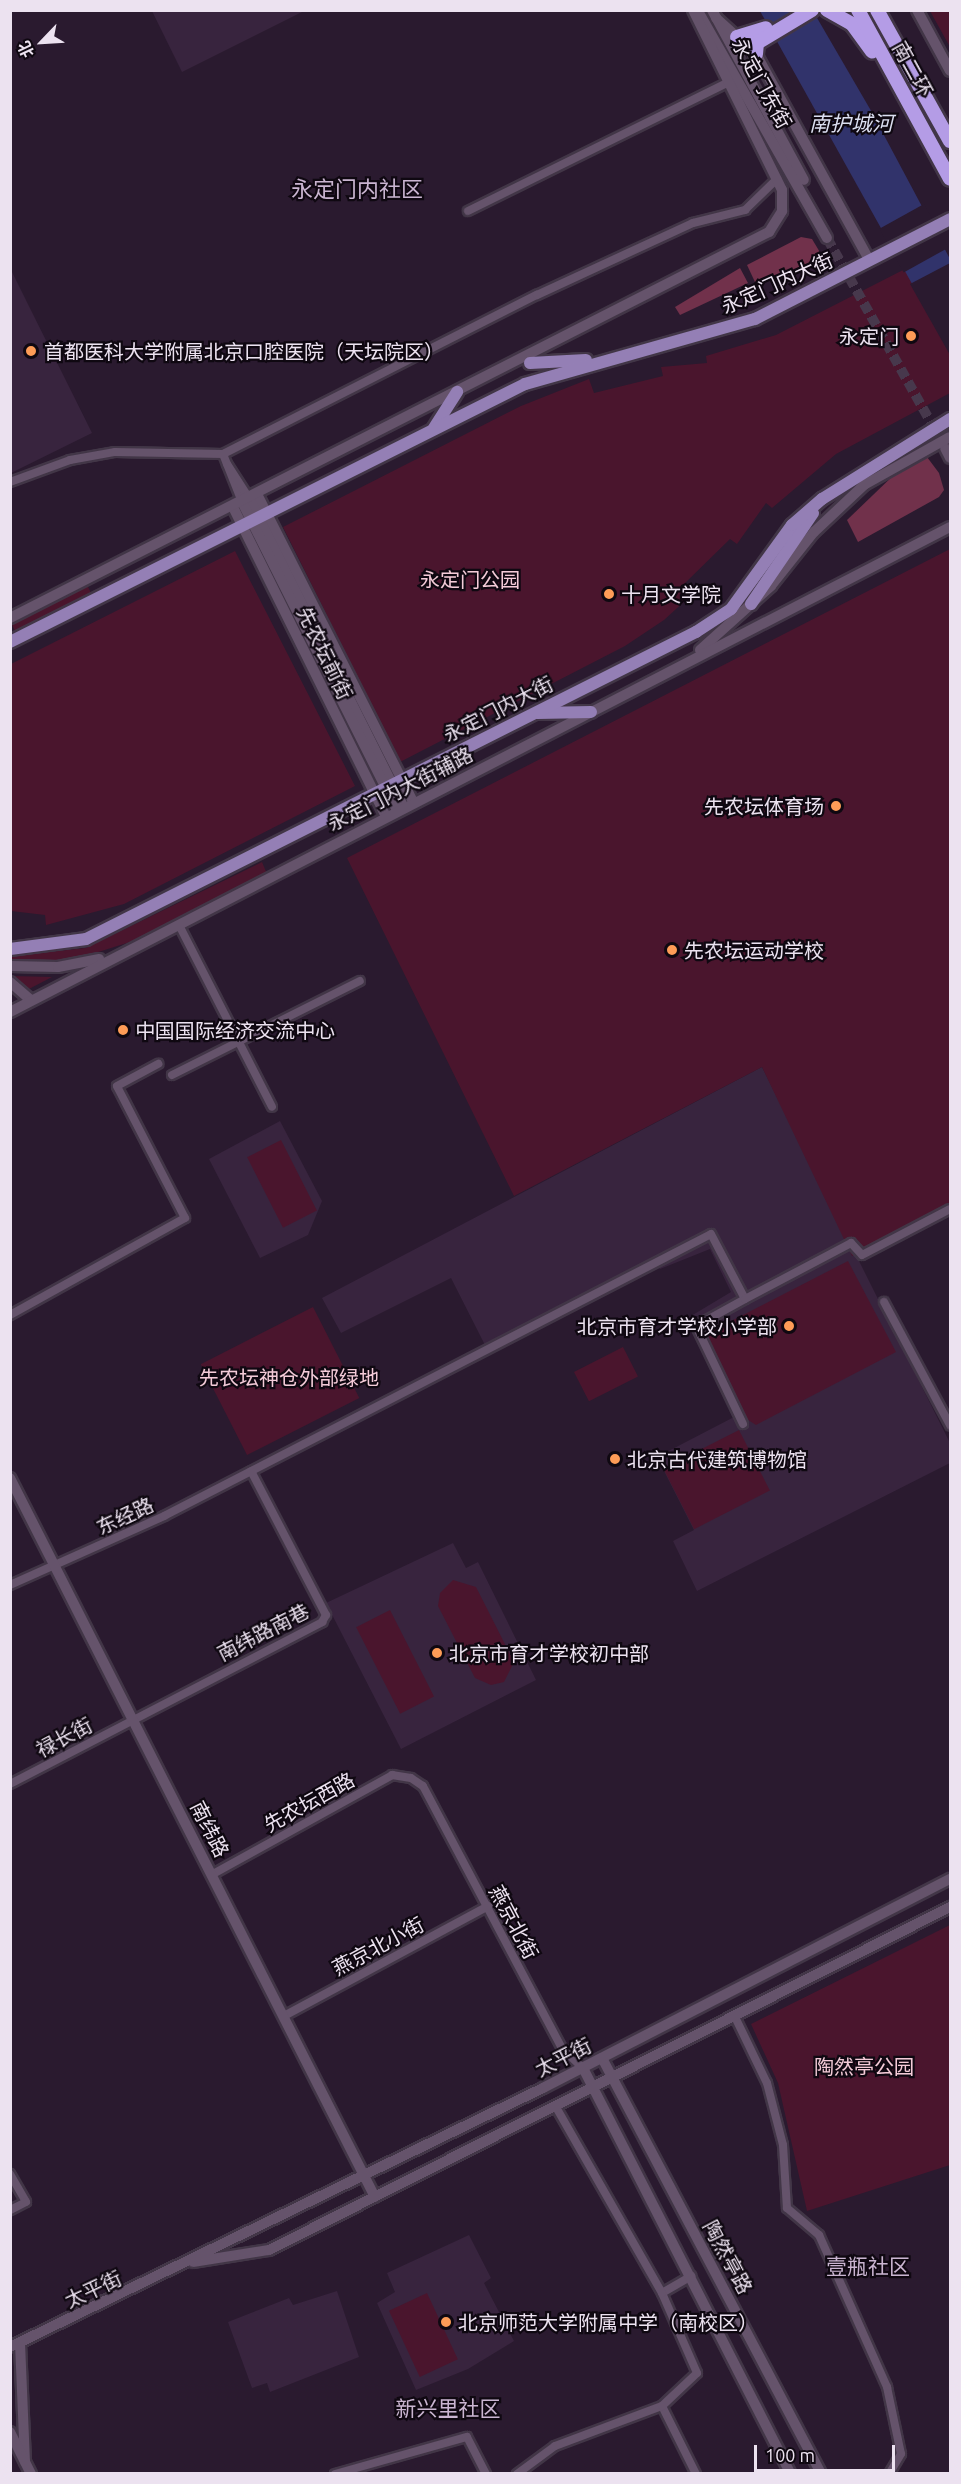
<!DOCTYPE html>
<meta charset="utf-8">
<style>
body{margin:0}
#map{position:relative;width:961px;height:2484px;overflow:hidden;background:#2a1a2f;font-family:Ubuntu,"Noto Sans SC",sans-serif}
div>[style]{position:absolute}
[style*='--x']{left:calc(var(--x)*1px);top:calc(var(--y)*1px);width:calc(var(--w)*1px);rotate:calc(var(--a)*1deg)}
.built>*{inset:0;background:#38243e}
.green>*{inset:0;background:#4a152d;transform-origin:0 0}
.forest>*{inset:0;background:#71314b}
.water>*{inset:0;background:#31336b}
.pier>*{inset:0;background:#2a1a2f;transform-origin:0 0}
.secondary-tunnel>*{height:10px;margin-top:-5px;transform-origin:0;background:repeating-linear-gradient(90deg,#47384c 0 10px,transparent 0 15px)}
.roads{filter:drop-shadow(2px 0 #423647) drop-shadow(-2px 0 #423647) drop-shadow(0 2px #423647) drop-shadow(0 -2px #423647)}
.street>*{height:8px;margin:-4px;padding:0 4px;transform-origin:4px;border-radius:4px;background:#65536b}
.secondary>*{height:10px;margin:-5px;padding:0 5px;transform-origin:5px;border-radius:5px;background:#65536b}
.primary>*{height:12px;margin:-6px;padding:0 6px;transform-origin:6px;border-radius:6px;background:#947fb5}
.highway>*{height:14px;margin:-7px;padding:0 7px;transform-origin:7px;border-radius:7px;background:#b49ce6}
.dots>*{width:16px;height:16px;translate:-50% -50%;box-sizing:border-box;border:3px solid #0f0811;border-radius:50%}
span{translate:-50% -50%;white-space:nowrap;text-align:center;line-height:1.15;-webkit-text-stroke:4.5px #0f0811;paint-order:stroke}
.street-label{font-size:20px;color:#ece2f0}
.poi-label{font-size:20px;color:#ece2f0}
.right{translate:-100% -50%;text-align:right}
.left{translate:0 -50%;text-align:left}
.park-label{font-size:20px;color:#f4cbd8}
.water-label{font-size:21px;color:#dbdef0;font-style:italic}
.neighbourhood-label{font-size:21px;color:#cab5d1}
.quarter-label{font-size:22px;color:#cab5d1}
.frame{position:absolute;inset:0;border:12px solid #ece2f0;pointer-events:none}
.north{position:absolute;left:12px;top:12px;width:60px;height:60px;-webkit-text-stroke:4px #0f0811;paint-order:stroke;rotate:245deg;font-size:16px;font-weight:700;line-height:24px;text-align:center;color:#ece2f0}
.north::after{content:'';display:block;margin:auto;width:21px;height:27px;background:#ece2f0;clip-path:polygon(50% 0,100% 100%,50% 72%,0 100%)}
.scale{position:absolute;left:754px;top:2445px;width:141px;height:27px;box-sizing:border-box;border:3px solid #ece2f0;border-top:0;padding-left:8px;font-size:18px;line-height:21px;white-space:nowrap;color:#ece2f0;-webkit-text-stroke:4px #0f0811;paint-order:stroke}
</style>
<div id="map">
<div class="built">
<div style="clip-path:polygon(152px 11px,304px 11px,182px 72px)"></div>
<div style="clip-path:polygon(11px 270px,92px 433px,11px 473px,10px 473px)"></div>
<div style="clip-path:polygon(762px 1067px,950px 1443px,950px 1463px,697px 1591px,673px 1541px,694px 1530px,657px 1457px,734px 1417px,686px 1319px,731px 1292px,710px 1249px,660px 1269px,657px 1264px,488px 1351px,451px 1278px,341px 1333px,322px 1298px)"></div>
<div style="clip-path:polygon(280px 1121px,322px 1201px,308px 1235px,260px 1258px,209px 1159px)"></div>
<div style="clip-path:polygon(453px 1543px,466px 1568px,478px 1562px,536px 1680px,401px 1749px,326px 1603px)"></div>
<div style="clip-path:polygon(469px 2235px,491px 2278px,484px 2283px,514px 2341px,468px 2369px,416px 2390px,377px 2303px,395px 2292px,387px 2273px)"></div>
<div style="clip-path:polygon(337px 2291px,359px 2357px,270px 2392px,267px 2383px,252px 2388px,228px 2322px,289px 2298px,293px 2305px)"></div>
</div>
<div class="green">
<div style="clip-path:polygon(930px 11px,950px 11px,950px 47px)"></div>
<div style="clip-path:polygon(950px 263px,950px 393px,836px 454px,772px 508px,766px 503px,737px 544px,730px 539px,680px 588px,687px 599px,664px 620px,625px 646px,400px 762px,283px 527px,521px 406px,589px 379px,594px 393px,663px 376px,661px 367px,707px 363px,706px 356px,776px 335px,905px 269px,912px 283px)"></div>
<div style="clip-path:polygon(950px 549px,950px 1203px,852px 1256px,762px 1067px,514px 1196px,347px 858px)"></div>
<div style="clip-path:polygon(235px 551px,355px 786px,124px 904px,46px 925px,45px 915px,11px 911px,11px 664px)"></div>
<div style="left:87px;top:585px;width:9px;height:85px;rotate:63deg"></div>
<div style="clip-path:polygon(262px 862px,267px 874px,130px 942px,73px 960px,11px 960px,11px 956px,86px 948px)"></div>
<div style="clip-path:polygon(11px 976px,52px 977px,27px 990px)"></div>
<div style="left:281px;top:1140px;width:79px;height:38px;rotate:63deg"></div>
<div style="clip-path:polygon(848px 1261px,896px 1352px,756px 1425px,745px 1418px,702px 1336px)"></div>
<div style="left:313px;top:1307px;width:102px;height:126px;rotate:63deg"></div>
<div style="left:623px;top:1347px;width:33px;height:55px;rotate:63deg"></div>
<div style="left:739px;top:1430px;width:68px;height:85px;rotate:63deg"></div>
<div style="clip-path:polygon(453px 1580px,476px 1587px,514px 1662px,504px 1682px,491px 1685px,475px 1678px,438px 1606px,440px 1593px)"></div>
<div style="left:390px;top:1610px;width:97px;height:38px;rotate:63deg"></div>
<div style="clip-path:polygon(950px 1925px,950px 2165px,807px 2211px,778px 2083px,751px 2024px)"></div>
<div style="left:427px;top:2293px;width:73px;height:42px;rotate:65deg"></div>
</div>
<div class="forest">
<div style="clip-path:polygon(801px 237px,812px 239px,824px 259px,792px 275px,755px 282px,747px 265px)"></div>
<div style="clip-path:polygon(740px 268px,748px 283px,680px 315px,675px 307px)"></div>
<div style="clip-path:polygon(927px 457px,939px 473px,944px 490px,939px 497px,858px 542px,847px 520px,899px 470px)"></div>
</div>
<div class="water">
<div style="clip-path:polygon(760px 11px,813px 11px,870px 109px,950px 259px,950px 352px)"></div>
</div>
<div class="pier">
<div style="left:924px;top:204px;width:50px;height:51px;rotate:61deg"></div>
<div style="clip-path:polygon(950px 263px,950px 355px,910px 284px)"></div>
</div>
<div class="secondary-tunnel">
<div style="--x:827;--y:238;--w:240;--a:60.6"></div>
</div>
<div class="roads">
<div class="street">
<div style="--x:468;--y:211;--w:289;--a:-26.3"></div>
<div style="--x:223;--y:454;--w:52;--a:68.4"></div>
<div style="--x:227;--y:464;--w:40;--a:57.1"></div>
<div style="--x:10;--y:482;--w:64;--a:-20.1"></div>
<div style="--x:70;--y:460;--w:46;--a:-10.1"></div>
<div style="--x:115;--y:452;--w:108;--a:1.1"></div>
<div style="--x:223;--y:454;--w:352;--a:-26.9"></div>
<div style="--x:537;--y:295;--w:172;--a:-24.8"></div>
<div style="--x:693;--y:223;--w:54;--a:-14"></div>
<div style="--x:745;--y:210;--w:45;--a:-44.1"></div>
<div style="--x:179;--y:925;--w:204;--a:62.9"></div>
<div style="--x:172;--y:1075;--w:210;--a:-26.6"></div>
<div style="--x:884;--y:1302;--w:140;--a:61.8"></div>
<div style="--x:10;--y:1315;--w:200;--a:-29"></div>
<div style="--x:185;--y:1218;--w:148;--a:-117.3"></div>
<div style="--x:117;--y:1086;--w:47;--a:-28.2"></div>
<div style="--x:743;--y:1424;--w:109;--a:-115.6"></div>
<div style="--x:696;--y:1326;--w:56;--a:-28.9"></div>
<div style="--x:10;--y:1585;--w:169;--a:-24.1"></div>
<div style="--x:164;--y:1516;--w:615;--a:-27.27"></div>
<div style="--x:711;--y:1234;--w:73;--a:62.4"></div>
<div style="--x:745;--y:1299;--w:120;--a:-27.8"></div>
<div style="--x:851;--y:1243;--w:16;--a:47"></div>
<div style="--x:862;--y:1255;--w:99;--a:-27.6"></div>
<div style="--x:10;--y:1784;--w:352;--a:-27.4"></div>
<div style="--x:322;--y:1622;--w:8;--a:-60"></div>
<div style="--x:326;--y:1615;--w:162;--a:-117.5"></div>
<div style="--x:213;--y:1874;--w:205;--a:-28.9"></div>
<div style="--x:392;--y:1775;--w:19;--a:9"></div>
<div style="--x:411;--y:1778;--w:14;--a:34"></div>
<div style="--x:423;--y:1786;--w:297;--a:62.1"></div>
<div style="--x:562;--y:2048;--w:29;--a:44"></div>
<div style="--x:284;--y:2016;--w:232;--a:-28.3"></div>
<div style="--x:736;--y:2019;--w:71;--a:64.2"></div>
<div style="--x:767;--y:2083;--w:64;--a:75.5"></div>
<div style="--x:783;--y:2145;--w:63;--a:86.4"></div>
<div style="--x:787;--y:2208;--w:42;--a:40.2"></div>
<div style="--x:819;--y:2235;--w:167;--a:65.9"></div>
<div style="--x:887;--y:2387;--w:68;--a:78.2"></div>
<div style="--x:901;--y:2454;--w:23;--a:121"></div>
<div style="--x:10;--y:2174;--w:32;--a:60"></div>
<div style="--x:26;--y:2202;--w:18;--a:153"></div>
<div style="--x:662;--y:2293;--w:34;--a:-30"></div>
<div style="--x:662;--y:2406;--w:76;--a:63.4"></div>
<div style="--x:335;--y:2474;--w:137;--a:-15.7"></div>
<div style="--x:467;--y:2437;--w:42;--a:62.8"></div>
<div style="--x:517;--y:2474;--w:47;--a:-36.4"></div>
<div style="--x:555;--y:2446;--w:114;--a:-20.5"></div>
<div style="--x:662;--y:2406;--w:48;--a:-43.3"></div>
<div style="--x:697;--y:2373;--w:87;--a:-113.6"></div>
<div style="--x:662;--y:2293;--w:212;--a:-119.7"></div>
</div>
<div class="secondary">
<div style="--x:712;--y:10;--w:193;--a:61.6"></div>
<div style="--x:917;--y:10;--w:69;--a:61.6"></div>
<div style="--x:698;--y:11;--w:261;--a:60.4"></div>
<div style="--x:716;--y:18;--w:54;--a:42"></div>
<div style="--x:756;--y:54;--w:236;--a:61.2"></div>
<div style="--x:945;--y:448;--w:11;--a:63"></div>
<div style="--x:257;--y:494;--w:345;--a:63.1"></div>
<div style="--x:249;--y:498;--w:346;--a:63.4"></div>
<div style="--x:242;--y:502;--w:345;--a:63.3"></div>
<div style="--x:233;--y:507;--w:345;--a:63.7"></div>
<div style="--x:10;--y:618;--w:852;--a:-26.96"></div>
<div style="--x:769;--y:232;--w:25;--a:-58"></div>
<div style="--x:782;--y:211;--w:21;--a:-90"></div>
<div style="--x:782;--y:190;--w:201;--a:-116.3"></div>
<div style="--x:700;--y:650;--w:96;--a:-42"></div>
<div style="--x:771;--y:586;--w:69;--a:-51.5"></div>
<div style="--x:814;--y:532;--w:69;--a:-43.2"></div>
<div style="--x:864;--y:485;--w:98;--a:-29.2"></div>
<div style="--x:10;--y:966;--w:48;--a:1.2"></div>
<div style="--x:58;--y:967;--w:42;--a:-11"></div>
<div style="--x:10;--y:982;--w:28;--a:41"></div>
<div style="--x:10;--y:1012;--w:1058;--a:-27.29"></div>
<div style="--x:10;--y:1478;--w:806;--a:63.09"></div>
<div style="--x:602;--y:2058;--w:470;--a:62.2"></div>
<div style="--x:583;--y:2068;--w:456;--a:62.9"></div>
<div style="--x:193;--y:2262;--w:77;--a:-9"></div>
<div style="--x:269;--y:2250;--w:763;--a:-26.73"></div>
<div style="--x:20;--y:2343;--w:119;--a:87.6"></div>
<div style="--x:10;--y:2347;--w:593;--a:-25.92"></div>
<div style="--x:543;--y:2088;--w:458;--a:-27.2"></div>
<div style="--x:10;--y:2432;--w:47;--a:63.4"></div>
</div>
<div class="primary">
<div style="--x:530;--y:363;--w:56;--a:-3.1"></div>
<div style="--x:434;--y:428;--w:43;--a:-57.4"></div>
<div style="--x:751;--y:604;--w:110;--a:-55.7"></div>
<div style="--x:10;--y:642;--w:576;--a:-26.61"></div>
<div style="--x:525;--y:384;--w:239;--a:-15.8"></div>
<div style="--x:755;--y:319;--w:219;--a:-27.1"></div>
<div style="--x:537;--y:713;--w:54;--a:-1.1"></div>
<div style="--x:10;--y:949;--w:77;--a:-7.5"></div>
<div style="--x:86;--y:939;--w:683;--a:-26.72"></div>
<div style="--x:696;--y:632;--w:42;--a:-33.3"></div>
<div style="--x:731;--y:609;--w:104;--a:-54"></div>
<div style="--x:792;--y:525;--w:40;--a:-41"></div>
<div style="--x:822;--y:499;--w:151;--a:-32"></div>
</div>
<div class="highway">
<div style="--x:827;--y:10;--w:29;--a:29"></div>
<div style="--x:852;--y:24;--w:34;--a:54"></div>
<div style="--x:858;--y:10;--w:192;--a:61.4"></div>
<div style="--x:877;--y:10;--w:150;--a:60.9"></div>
<div style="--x:737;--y:37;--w:30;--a:-17"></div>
<div style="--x:756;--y:54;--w:11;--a:-85"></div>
<div style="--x:757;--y:43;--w:64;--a:-31"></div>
</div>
</div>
<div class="dots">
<div style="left:911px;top:336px;background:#fe9c57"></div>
<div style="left:31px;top:351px;background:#fe9c57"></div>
<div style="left:609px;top:594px;background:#fe9c57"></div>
<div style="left:836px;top:806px;background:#fe9c57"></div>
<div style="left:672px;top:950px;background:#fe9c57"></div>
<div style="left:123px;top:1030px;background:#fe9c57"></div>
<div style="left:789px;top:1326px;background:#fe9c57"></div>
<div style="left:615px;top:1459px;background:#fe9c57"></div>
<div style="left:437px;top:1653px;background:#fe9c57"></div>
<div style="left:446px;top:2322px;background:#fe9c57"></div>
</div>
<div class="street-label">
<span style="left:913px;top:69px;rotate:61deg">南二环</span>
<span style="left:762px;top:83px;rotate:61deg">永定门东街</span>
<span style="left:777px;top:283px;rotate:-24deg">永定门内大街</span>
<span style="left:325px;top:653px;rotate:64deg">先农坛前街</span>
<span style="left:498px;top:709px;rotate:-27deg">永定门内大街</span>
<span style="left:400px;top:789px;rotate:-27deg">永定门内大街辅路</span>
<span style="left:125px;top:1516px;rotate:-25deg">东经路</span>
<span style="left:263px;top:1632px;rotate:-27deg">南纬路南巷</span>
<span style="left:64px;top:1737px;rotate:-28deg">禄长街</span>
<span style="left:309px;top:1802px;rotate:-29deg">先农坛西路</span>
<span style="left:210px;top:1829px;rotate:63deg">南纬路</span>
<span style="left:514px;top:1922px;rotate:62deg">燕京北街</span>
<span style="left:378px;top:1946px;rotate:-28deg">燕京北小街</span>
<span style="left:563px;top:2057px;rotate:-27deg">太平街</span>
<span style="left:728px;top:2257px;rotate:62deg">陶然亭路</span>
<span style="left:93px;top:2289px;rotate:-25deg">太平街</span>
</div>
<div class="poi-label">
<span class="right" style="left:899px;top:336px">永定门</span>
<span class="left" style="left:44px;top:351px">首都医科大学附属北京口腔医院（天坛院区）</span>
<span class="left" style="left:621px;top:594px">十月文学院</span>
<span class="right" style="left:824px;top:806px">先农坛体育场</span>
<span class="left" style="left:684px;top:950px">先农坛运动学校</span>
<span class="left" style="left:135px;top:1030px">中国国际经济交流中心</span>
<span class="right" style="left:777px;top:1326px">北京市育才学校小学部</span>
<span class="left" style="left:627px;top:1459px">北京古代建筑博物馆</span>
<span class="left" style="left:449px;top:1653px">北京市育才学校初中部</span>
<span class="left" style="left:458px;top:2322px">北京师范大学附属中学（南校区）</span>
</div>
<div class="park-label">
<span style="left:470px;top:579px">永定门公园</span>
<span style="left:289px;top:1377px">先农坛神仓外部绿地</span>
<span style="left:864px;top:2066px">陶然亭公园</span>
</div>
<div class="water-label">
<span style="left:851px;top:123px">南护城河</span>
</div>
<div class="neighbourhood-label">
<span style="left:868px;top:2266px">壹瓶社区</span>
<span style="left:448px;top:2408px">新兴里社区</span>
</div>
<div class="quarter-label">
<span style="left:357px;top:189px">永定门内社区</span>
</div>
<div class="frame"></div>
<div class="north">北</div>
<div class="scale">100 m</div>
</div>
